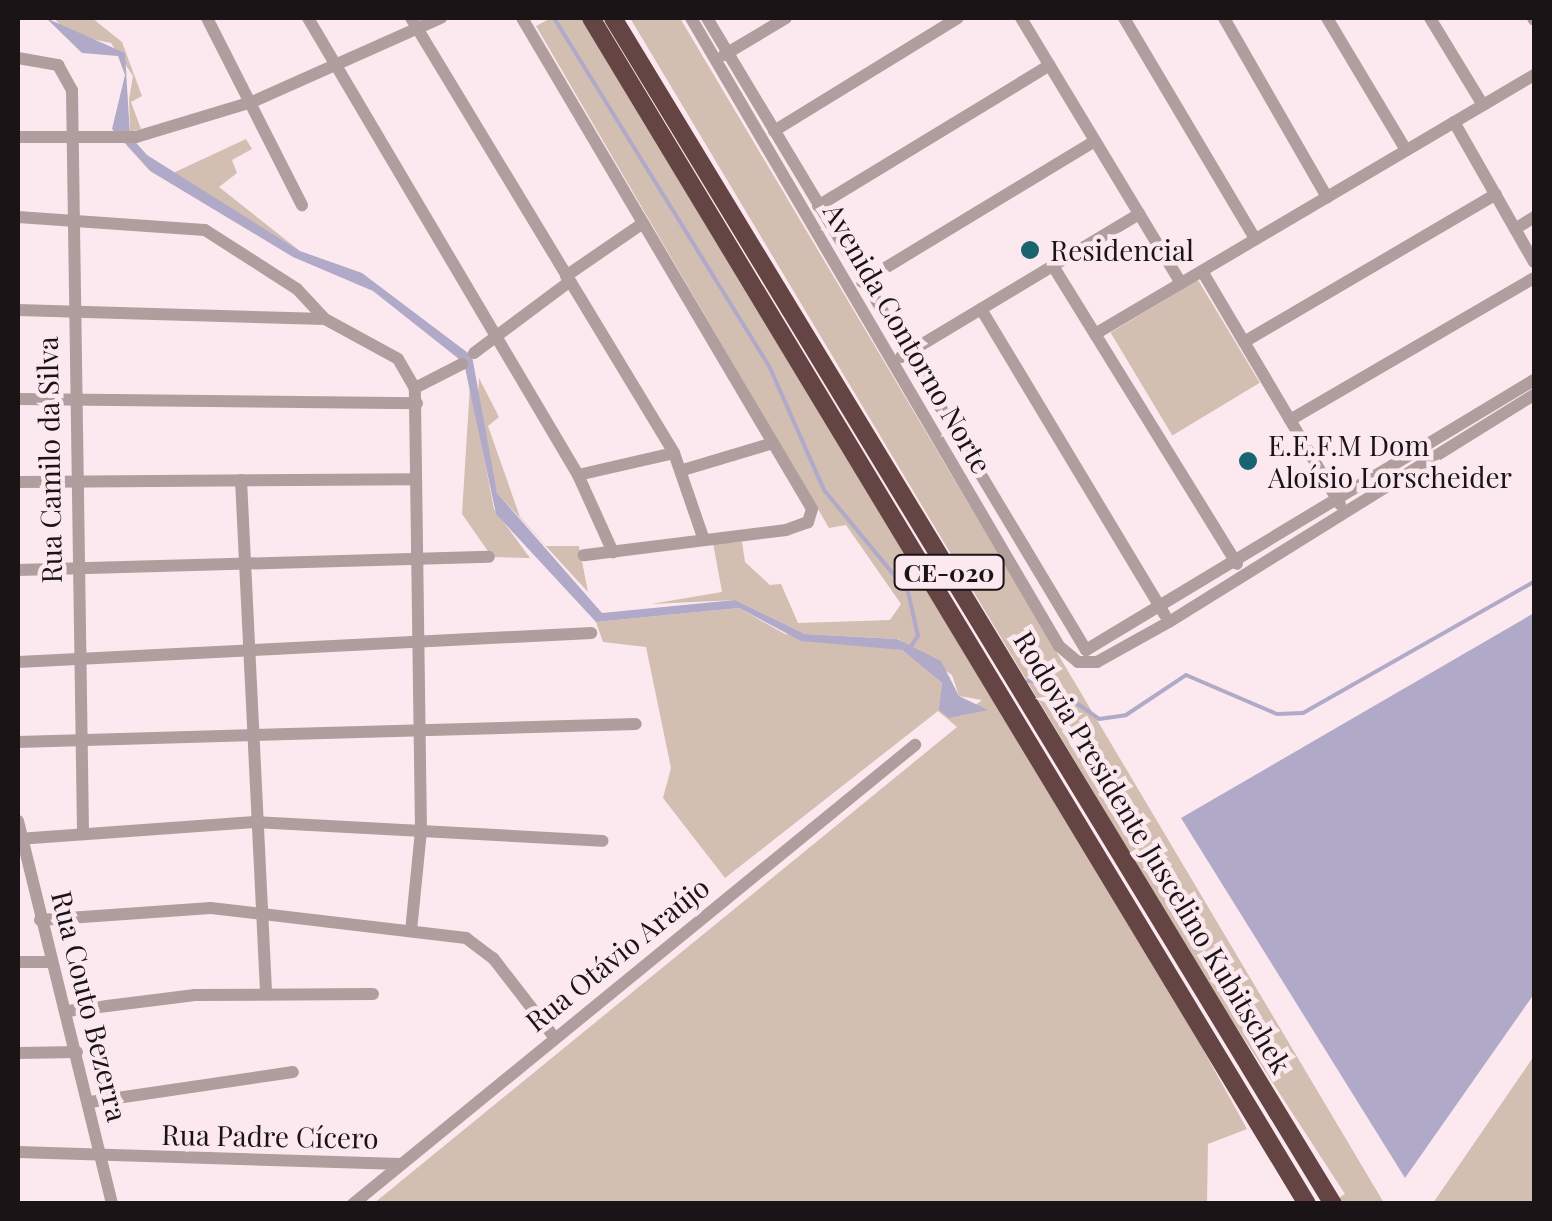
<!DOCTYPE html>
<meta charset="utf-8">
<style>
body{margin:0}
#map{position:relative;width:1552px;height:1221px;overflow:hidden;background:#fce9f0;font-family:"Playfair Display",serif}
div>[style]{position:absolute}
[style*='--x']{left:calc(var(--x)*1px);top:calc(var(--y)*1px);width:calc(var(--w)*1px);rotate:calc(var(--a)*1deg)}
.green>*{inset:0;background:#d3beb2;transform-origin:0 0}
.water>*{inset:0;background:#b0aac8}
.stream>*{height:4px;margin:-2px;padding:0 2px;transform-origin:2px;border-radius:2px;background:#b0aac8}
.minor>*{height:12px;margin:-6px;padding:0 6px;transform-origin:6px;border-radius:6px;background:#af9e9d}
.highway>*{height:18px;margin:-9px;padding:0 9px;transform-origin:9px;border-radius:9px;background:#644544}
.dots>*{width:28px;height:28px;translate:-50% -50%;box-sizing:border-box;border:5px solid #fce9f0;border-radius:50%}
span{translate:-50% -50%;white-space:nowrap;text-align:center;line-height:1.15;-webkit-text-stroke:9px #fce9f0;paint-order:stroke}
.shield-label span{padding:2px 8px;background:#fce9f0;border:2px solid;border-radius:8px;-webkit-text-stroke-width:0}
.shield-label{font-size:25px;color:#1a1416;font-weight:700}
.poi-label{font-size:28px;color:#1a1416}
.left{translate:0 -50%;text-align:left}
.street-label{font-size:28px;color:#1a1416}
.frame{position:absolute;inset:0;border:20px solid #1a1416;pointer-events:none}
</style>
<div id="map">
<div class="green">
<div style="clip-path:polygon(54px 18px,92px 18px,122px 42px,142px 96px,131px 102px,141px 129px,130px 132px,129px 99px,133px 76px,111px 43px,68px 34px)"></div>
<div style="clip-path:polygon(551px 18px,581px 18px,1200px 1044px,1247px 1129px,1208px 1144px,1207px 1203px,373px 1204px,957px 727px,938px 711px,725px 878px,663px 798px,671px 768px,646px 647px,603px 642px,596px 622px,739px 608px,785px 634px,902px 650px,942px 683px,941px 704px,961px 716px,982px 700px,959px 696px,952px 675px,898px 639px,805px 634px,735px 600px,651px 604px,722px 592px,713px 543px,742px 542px,745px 562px,770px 585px,781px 584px,798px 623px,890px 620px,901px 604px,846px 525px,829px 528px,536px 26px)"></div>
<div style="clip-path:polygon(630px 18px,680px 18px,1384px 1203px,1330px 1203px,1345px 1194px,1209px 985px)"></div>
<div style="clip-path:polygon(246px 139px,252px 149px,232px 160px,237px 173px,219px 187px,300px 251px,173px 173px)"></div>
<div style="left:1198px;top:280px;width:120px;height:102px;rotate:59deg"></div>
<div style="clip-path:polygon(479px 378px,499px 417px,488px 426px,520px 517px,546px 546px,579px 546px,588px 592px,497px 493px,477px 412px)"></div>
<div style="clip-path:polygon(470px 385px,494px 509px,530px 558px,492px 557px,462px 514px)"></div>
<div style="clip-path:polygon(1534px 1056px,1534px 1203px,1433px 1203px)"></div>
</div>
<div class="water">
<div style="clip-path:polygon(46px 18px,125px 53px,130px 136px,147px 155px,300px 251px,362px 273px,472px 356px,497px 493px,602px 613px,735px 600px,805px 634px,897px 639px,941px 661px,959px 696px,988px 710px,949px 718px,939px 710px,942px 683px,902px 650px,801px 641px,739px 608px,596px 622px,496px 514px,464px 363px,373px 291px,293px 257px,150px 171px,112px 129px,125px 75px,118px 56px,82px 53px)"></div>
<div style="clip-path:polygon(1534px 613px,1534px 994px,1405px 1178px,1181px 818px)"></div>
</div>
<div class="stream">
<div style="--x:554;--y:18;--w:411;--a:58.3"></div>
<div style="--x:770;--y:368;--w:133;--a:66.1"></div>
<div style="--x:824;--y:490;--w:132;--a:50.5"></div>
<div style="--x:908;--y:592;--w:45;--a:77.2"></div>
<div style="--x:918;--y:636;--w:16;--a:125"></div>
<div style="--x:1028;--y:681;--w:20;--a:6"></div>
<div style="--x:1048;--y:683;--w:62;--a:35.2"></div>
<div style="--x:1099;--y:719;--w:27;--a:-8"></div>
<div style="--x:1126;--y:715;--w:72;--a:-33.7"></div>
<div style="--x:1186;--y:675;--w:99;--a:23.2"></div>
<div style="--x:1277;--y:714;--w:26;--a:-2"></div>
<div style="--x:1303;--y:713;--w:266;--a:-29.6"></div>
</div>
<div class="minor">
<div style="--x:207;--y:18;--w:210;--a:63.1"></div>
<div style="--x:308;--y:18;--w:531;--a:59.42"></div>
<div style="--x:578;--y:475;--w:85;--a:65.6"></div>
<div style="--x:411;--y:18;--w:508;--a:58.84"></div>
<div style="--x:674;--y:453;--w:92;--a:71"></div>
<div style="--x:522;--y:18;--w:570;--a:59.43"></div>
<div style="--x:812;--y:509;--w:14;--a:107"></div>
<div style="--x:808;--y:522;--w:23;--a:160"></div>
<div style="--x:786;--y:530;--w:204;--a:172.9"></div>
<div style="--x:691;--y:18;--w:728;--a:59.63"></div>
<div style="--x:1059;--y:646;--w:25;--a:40"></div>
<div style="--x:1078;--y:662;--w:19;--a:0"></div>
<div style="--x:1097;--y:662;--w:82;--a:-29.1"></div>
<div style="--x:1169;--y:622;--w:430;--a:-31.9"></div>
<div style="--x:707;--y:18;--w:737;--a:59.05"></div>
<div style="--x:1021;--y:18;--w:310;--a:58.9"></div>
<div style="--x:1124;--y:18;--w:257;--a:59.3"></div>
<div style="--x:1224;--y:18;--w:207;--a:60.1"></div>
<div style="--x:1327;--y:18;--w:154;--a:59.1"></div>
<div style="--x:1430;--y:18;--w:102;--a:58.7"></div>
<div style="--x:1533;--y:18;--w:2;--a:63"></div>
<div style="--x:724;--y:55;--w:72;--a:-30.8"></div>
<div style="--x:18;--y:58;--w:41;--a:9.9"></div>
<div style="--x:58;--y:65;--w:29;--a:61"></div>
<div style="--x:72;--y:90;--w:739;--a:89.15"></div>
<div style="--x:1454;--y:122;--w:161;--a:60.3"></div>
<div style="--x:774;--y:131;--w:216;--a:-31.6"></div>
<div style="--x:18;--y:137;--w:118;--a:0"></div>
<div style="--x:136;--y:137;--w:121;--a:-16.8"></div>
<div style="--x:252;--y:102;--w:207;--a:-24"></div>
<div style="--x:818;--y:206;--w:271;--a:-31.3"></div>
<div style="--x:18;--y:217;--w:187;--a:4"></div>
<div style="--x:205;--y:230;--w:109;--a:32.7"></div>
<div style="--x:297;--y:289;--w:41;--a:47"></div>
<div style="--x:325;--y:319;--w:83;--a:28.7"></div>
<div style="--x:398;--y:359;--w:34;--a:60"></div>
<div style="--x:1515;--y:229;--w:22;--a:-32"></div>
<div style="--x:1053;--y:266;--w:350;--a:58.3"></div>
<div style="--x:1202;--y:271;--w:271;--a:59.4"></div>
<div style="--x:566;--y:276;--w:93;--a:-34.5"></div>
<div style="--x:862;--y:282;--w:272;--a:-31.2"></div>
<div style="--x:981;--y:309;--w:357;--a:59"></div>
<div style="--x:18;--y:310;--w:307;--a:1.7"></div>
<div style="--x:1095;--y:334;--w:510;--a:-30.54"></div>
<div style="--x:1244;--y:342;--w:292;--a:-30.4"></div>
<div style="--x:474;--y:353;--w:119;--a:-36.8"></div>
<div style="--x:901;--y:357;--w:278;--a:-31"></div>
<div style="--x:18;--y:399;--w:399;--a:0.6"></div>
<div style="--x:1290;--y:420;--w:282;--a:-30.2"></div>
<div style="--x:683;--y:470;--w:94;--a:-16.7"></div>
<div style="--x:578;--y:475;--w:98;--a:-12.9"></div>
<div style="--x:241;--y:480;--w:513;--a:87.2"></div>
<div style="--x:18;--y:482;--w:398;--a:-0.4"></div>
<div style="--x:18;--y:570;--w:471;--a:-1.6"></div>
<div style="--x:1086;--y:650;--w:523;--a:-31.08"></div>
<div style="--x:18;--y:662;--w:574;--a:-2.9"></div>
<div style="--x:18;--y:742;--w:618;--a:-1.67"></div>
<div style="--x:18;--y:821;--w:394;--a:76.2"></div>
<div style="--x:18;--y:839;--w:237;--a:-4.1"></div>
<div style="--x:254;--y:822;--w:349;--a:3.1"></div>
<div style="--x:40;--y:920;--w:171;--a:-4"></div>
<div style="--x:211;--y:908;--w:257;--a:6.7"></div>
<div style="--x:466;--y:938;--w:34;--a:37"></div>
<div style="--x:493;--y:958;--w:100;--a:52.3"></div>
<div style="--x:411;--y:931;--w:100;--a:-84.3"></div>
<div style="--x:421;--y:831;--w:443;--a:-90.8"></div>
<div style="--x:415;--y:388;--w:53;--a:-27.1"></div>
<div style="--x:18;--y:962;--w:34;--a:0"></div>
<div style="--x:67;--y:1011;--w:129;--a:-7.1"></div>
<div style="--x:195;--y:995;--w:178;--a:-0.3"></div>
<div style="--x:18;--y:1053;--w:59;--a:-1"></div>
<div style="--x:90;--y:1102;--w:205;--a:-8.4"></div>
<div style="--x:18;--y:1152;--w:383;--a:1.8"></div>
<div style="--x:353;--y:1204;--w:726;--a:-39.24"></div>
</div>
<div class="highway">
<div style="--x:591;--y:18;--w:1385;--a:58.88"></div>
<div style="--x:613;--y:18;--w:1387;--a:58.74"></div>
</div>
<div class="dots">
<div style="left:1030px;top:250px;background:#19656f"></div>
<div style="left:1248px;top:461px;background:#19656f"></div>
</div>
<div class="shield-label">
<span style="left:949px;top:572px">CE-020</span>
</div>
<div class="poi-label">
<span class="left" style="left:1050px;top:250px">Residencial</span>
<span class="left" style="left:1268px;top:461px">E.E.F.M Dom<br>Aloísio Lorscheider</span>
</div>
<div class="street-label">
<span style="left:908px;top:338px;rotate:60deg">Avenida Contorno Norte</span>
<span style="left:49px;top:460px;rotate:-91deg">Rua Camilo da Silva</span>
<span style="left:1153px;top:852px;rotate:59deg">Rodovia Presidente Juscelino Kubitschek</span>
<span style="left:617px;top:954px;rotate:-39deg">Rua Otávio Araújo</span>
<span style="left:90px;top:1006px;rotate:76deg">Rua Couto Bezerra</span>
<span style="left:270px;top:1136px;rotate:1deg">Rua Padre Cícero</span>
</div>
<div class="frame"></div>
</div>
